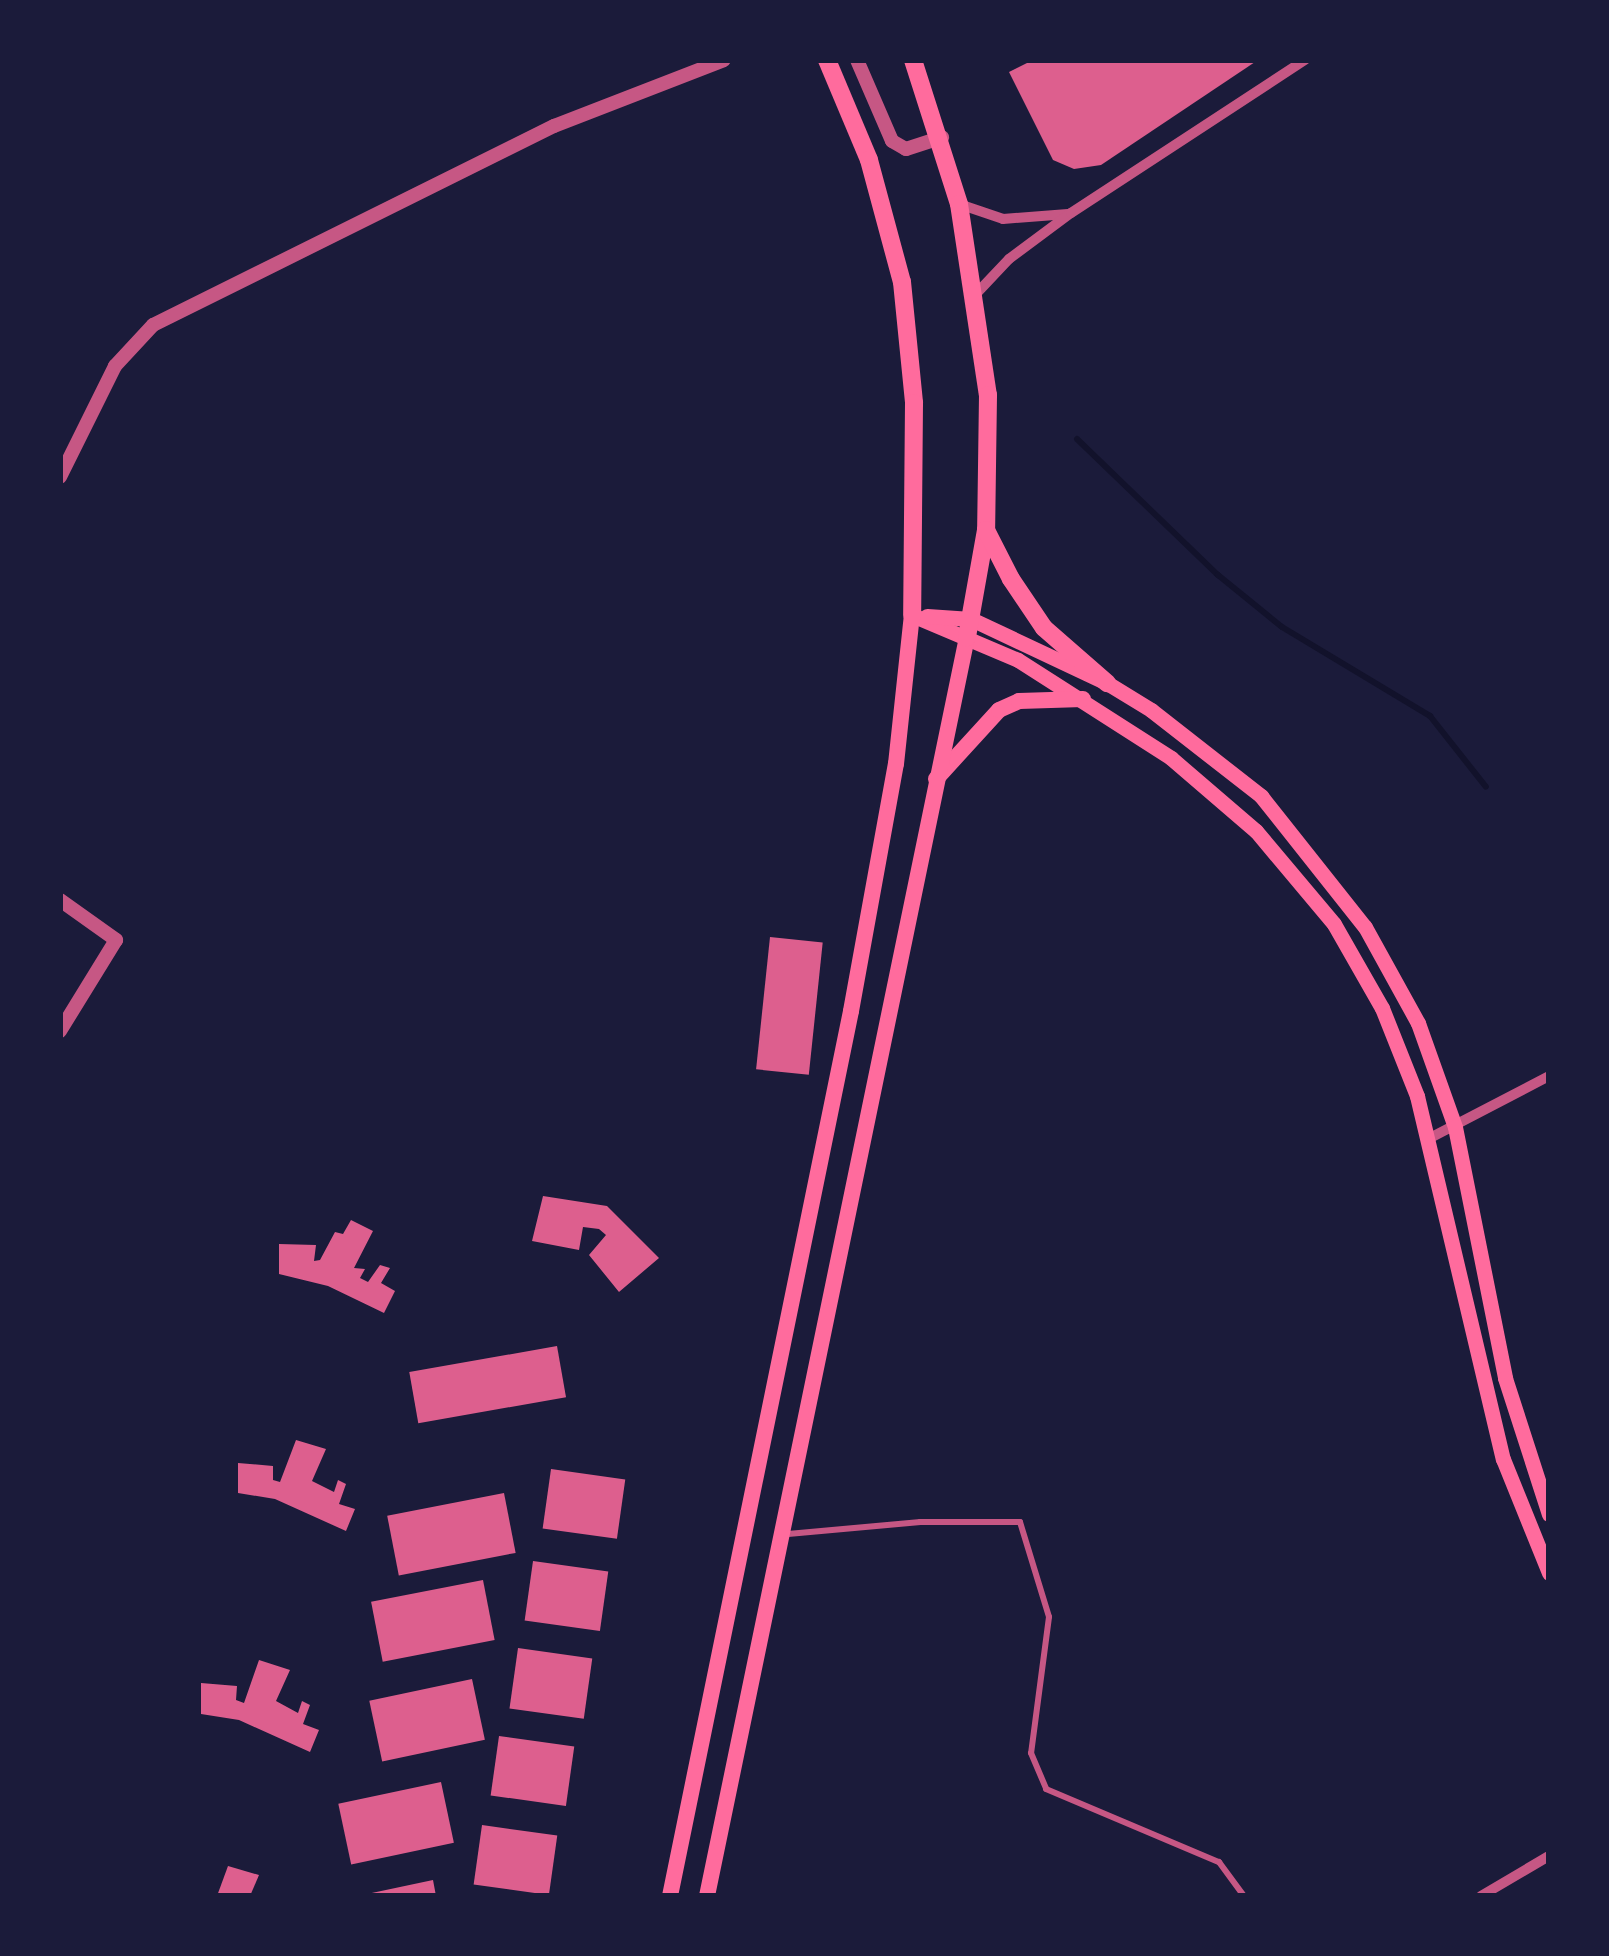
<!DOCTYPE html>
<style>
body{margin:0}
#map{position:relative;width:1609px;height:1956px;overflow:hidden;background:#1b1b3a;font-family:Manrope,sans-serif}
div>[style]{position:absolute}
[style*='--x']{left:calc(var(--x)*1px);top:calc(var(--y)*1px);width:calc(var(--w)*1px);rotate:calc(var(--a)*1deg)}
.stream>*{height:6px;margin:-3px;padding:0 3px;transform-origin:3px;border-radius:3px;background:#12122b}
.building>*{inset:0;background:#dd5f8e;transform-origin:0 0}
.service>*{height:6px;margin:-3px;padding:0 3px;transform-origin:3px;border-radius:3px;background:#c65784}
.minor>*{height:10px;margin:-5px;padding:0 5px;transform-origin:5px;border-radius:5px;background:#c65784}
.tertiary>*{height:14px;margin:-7px;padding:0 7px;transform-origin:7px;border-radius:7px;background:#c65784}
.secondary>*{height:15px;margin:-7.5px;padding:0 7.5px;transform-origin:7.5px;border-radius:7.5px;background:#ff6b9d}
.primary>*{height:16px;margin:-8px;padding:0 8px;transform-origin:8px;border-radius:8px;background:#ff6b9d}
.trunk>*{height:18px;margin:-9px;padding:0 9px;transform-origin:9px;border-radius:9px;background:#ff6b9d}
span{translate:-50% -50%;white-space:nowrap;text-align:center;line-height:1.15;-webkit-text-stroke:10px #1b1b3a;paint-order:stroke}
.frame{position:absolute;inset:0;border:63px solid #1b1b3a;pointer-events:none}
</style>
<div id="map">
<div class="stream">
<div style="--x:1077;--y:439;--w:196;--a:44"></div>
<div style="--x:1218;--y:575;--w:82;--a:39.1"></div>
<div style="--x:1282;--y:627;--w:173;--a:31"></div>
<div style="--x:1430;--y:716;--w:90;--a:51.7"></div>
</div>
<div class="building">
<div style="clip-path:polygon(1033px 60px,1258px 60px,1101px 165px,1074px 169px,1053px 160px,1009px 72px)"></div>
<div style="left:770px;top:937px;width:53px;height:133px;rotate:6deg"></div>
<div style="clip-path:polygon(543px 1196px,607px 1206px,659px 1258px,619px 1292px,589px 1255px,606px 1235px,599px 1229px,583px 1227px,579px 1250px,532px 1241px)"></div>
<div style="clip-path:polygon(351px 1220px,373px 1231px,354px 1268px,365px 1269px,360px 1278px,368px 1282px,380px 1265px,390px 1268px,381px 1283px,395px 1291px,384px 1313px,328px 1286px,279px 1274px,279px 1244px,316px 1245px,314px 1261px,320px 1260px,335px 1232px,343px 1234px)"></div>
<div style="left:557px;top:1346px;width:52px;height:150px;rotate:80deg"></div>
<div style="clip-path:polygon(296px 1440px,326px 1449px,312px 1481px,334px 1492px,338px 1480px,346px 1484px,339px 1504px,355px 1509px,346px 1531px,275px 1499px,238px 1493px,238px 1463px,273px 1466px,273px 1480px,280px 1482px)"></div>
<div style="left:551px;top:1469px;width:75px;height:60px;rotate:8deg"></div>
<div style="left:504px;top:1493px;width:61px;height:119px;rotate:79deg"></div>
<div style="left:533px;top:1561px;width:76px;height:60px;rotate:8deg"></div>
<div style="left:483px;top:1580px;width:61px;height:114px;rotate:79deg"></div>
<div style="left:518px;top:1648px;width:75px;height:61px;rotate:8deg"></div>
<div style="clip-path:polygon(259px 1660px,290px 1670px,276px 1701px,298px 1713px,302px 1701px,310px 1705px,303px 1724px,319px 1730px,310px 1752px,239px 1720px,201px 1714px,201px 1683px,237px 1686px,236px 1700px,244px 1703px)"></div>
<div style="left:472px;top:1679px;width:62px;height:105px;rotate:78deg"></div>
<div style="left:499px;top:1736px;width:76px;height:60px;rotate:8deg"></div>
<div style="left:441px;top:1782px;width:62px;height:105px;rotate:78deg"></div>
<div style="left:482px;top:1825px;width:76px;height:60px;rotate:8deg"></div>
<div style="clip-path:polygon(228px 1866px,259px 1875px,250px 1896px,217px 1896px)"></div>
<div style="clip-path:polygon(433px 1880px,436px 1896px,367px 1896px,367px 1894px)"></div>
</div>
<div class="service">
<div style="--x:788;--y:1534;--w:133;--a:-5.2"></div>
<div style="--x:920;--y:1522;--w:100;--a:0"></div>
<div style="--x:1020;--y:1522;--w:99;--a:73"></div>
<div style="--x:1049;--y:1617;--w:137;--a:97.5"></div>
<div style="--x:1031;--y:1753;--w:39;--a:67"></div>
<div style="--x:1046;--y:1789;--w:188;--a:22.9"></div>
<div style="--x:1219;--y:1862;--w:42;--a:53.7"></div>
</div>
<div class="minor">
<div style="--x:959;--y:204;--w:46;--a:18.8"></div>
<div style="--x:1003;--y:219;--w:65;--a:-4.4"></div>
<div style="--x:975;--y:295;--w:50;--a:-46.6"></div>
<div style="--x:1009;--y:259;--w:77;--a:-36.6"></div>
<div style="--x:1071;--y:213;--w:280;--a:-33.2"></div>
<div style="--x:1430;--y:1138;--w:134;--a:-27.5"></div>
<div style="--x:1481;--y:1896;--w:79;--a:-30.5"></div>
</div>
<div class="tertiary">
<div style="--x:857;--y:60;--w:88;--a:66.6"></div>
<div style="--x:892;--y:141;--w:16;--a:30"></div>
<div style="--x:906;--y:149;--w:38;--a:-18"></div>
<div style="--x:60;--y:477;--w:124;--a:-63.6"></div>
<div style="--x:115;--y:366;--w:56;--a:-47.2"></div>
<div style="--x:153;--y:325;--w:448;--a:-26.4"></div>
<div style="--x:554;--y:126;--w:182;--a:-21.2"></div>
<div style="--x:60;--y:900;--w:69;--a:35.5"></div>
<div style="--x:116;--y:940;--w:107;--a:121.6"></div>
</div>
<div class="secondary">
<div style="--x:912;--y:615;--w:115;--a:23"></div>
<div style="--x:1018;--y:660;--w:182;--a:32.6"></div>
<div style="--x:1171;--y:758;--w:112;--a:40.7"></div>
<div style="--x:1256;--y:831;--w:121;--a:50"></div>
<div style="--x:1334;--y:924;--w:97;--a:60.3"></div>
<div style="--x:1382;--y:1008;--w:95;--a:68.3"></div>
<div style="--x:1417;--y:1096;--w:373;--a:76.7"></div>
<div style="--x:1503;--y:1459;--w:123;--a:68"></div>
<div style="--x:927;--y:616;--w:44;--a:3.9"></div>
<div style="--x:971;--y:619;--w:150;--a:25.2"></div>
<div style="--x:1107;--y:683;--w:52;--a:31.5"></div>
<div style="--x:1151;--y:710;--w:140;--a:38"></div>
<div style="--x:1261;--y:796;--w:167;--a:51.6"></div>
<div style="--x:1365;--y:927;--w:110;--a:61.1"></div>
<div style="--x:1418;--y:1023;--w:110;--a:70.4"></div>
<div style="--x:1455;--y:1127;--w:256;--a:78.7"></div>
<div style="--x:1505;--y:1378;--w:143;--a:72.1"></div>
</div>
<div class="primary">
<div style="--x:936;--y:779;--w:93;--a:-47.6"></div>
<div style="--x:999;--y:710;--w:22;--a:-24"></div>
<div style="--x:1019;--y:701;--w:64;--a:-1.8"></div>
<div style="--x:670;--y:1896;--w:903;--a:-78.44"></div>
<div style="--x:851;--y:1011;--w:251;--a:-79.7"></div>
<div style="--x:896;--y:764;--w:150;--a:-83.9"></div>
<div style="--x:707;--y:1896;--w:1286;--a:-78.33"></div>
</div>
<div class="trunk">
<div style="--x:827;--y:60;--w:108;--a:67.2"></div>
<div style="--x:869;--y:160;--w:126;--a:74.9"></div>
<div style="--x:902;--y:282;--w:122;--a:84.3"></div>
<div style="--x:914;--y:403;--w:212;--a:90.5"></div>
<div style="--x:913;--y:60;--w:151;--a:72.3"></div>
<div style="--x:959;--y:204;--w:193;--a:81.4"></div>
<div style="--x:988;--y:395;--w:135;--a:90.8"></div>
<div style="--x:986;--y:530;--w:109;--a:100.1"></div>
<div style="--x:986;--y:530;--w:55;--a:63"></div>
<div style="--x:1011;--y:579;--w:59;--a:56"></div>
<div style="--x:1044;--y:628;--w:84;--a:41.1"></div>
</div>
<div class="frame"></div>
</div>
